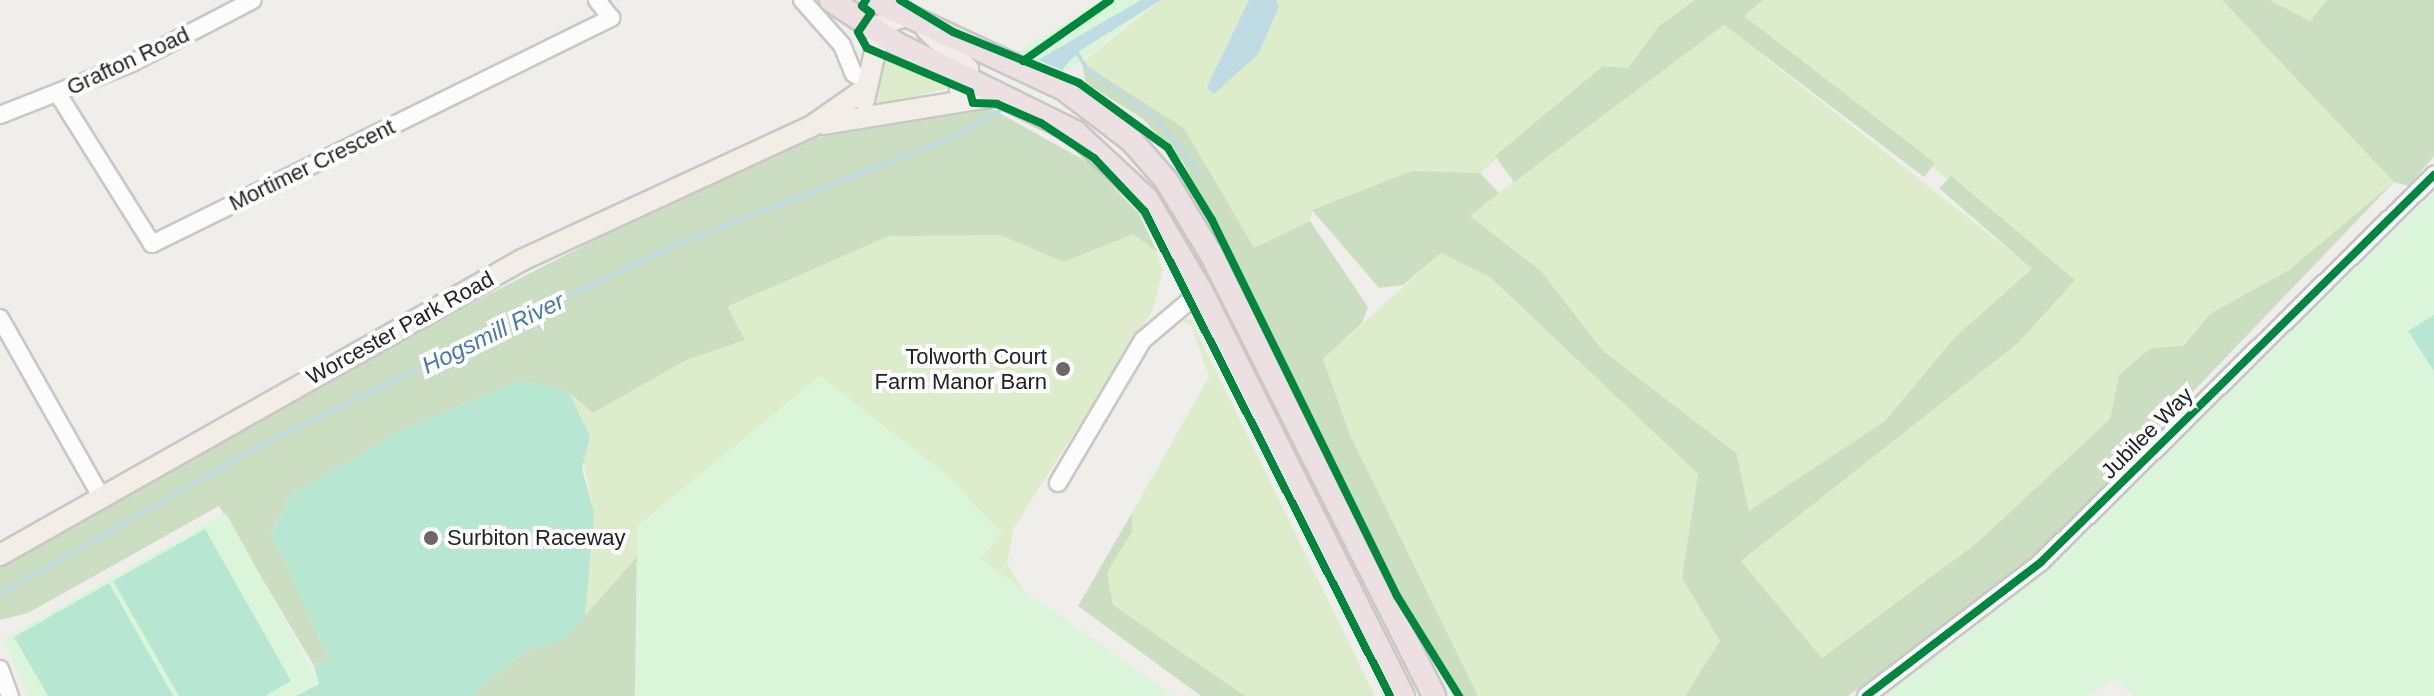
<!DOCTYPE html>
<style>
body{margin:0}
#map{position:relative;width:2434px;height:696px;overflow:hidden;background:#f0eeeb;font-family:Helvetica,sans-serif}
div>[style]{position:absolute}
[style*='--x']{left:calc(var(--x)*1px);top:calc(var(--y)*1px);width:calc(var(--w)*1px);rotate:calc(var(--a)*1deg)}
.grass>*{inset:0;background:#ddeccb}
.forest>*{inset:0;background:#cbdec1}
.park>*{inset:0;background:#daf5da}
.pitch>*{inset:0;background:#b7e6d2}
.water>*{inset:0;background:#bfdbe3}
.stream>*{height:4px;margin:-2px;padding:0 2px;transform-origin:2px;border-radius:2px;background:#bfdbe3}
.roads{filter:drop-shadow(2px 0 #c9c8c7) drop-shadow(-2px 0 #c9c8c7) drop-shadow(0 2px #c9c8c7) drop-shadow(0 -2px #c9c8c7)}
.minor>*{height:16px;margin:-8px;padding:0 8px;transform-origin:8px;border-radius:8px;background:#fdfcfc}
.major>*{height:20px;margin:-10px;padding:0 10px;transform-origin:10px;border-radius:10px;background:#f3ede7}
.highway>*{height:22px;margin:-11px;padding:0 11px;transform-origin:11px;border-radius:11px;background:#ece0e2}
.cycleway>*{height:8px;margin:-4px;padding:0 4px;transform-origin:4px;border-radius:4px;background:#00873e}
.dots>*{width:22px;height:22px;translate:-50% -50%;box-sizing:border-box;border:4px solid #fff;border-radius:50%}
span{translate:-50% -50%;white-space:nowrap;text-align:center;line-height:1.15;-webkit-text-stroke:8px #fff;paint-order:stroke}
.street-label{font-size:22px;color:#222}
.poi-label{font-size:22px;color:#222}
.right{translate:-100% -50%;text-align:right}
.left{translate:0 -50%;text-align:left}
.water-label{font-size:24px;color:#4a7aab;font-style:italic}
</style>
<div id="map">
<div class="grass">
<div style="clip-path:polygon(1161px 0,1695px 0,1659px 26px,1628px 68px,1603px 66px,1480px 173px,1456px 172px,1313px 209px,1310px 221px,1254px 249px,1184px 128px,1082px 63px)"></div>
<div style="clip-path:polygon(1763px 0,2222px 0,2395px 182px,2289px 270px,2210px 314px,2182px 346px,2119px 375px,2110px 419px,1978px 542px,1822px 658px,1741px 561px,2018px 343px,2074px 280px,1743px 16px)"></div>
<div style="clip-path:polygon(2270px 0,2327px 0,2310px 21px)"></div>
<div style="clip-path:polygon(1724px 25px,2033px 269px,1955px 337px,1885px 421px,1749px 511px,1662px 400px,1603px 351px,1541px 271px,1469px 215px)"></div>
<div style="clip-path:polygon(882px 61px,893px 62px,948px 88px,876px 107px)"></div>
<div style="clip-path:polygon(1133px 233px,1157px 252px,1163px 270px,1153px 310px,1013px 529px,1007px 563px,1024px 591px,980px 559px,637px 557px,585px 616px,592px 502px,569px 393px,593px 413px,686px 360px,744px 340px,726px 308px,889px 236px,1000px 235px,1063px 262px)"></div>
<div style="clip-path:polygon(1441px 253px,1490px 277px,1698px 474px,1682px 578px,1720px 641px,1685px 696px,1477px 696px,1350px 435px,1323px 359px)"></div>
<div style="clip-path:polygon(1190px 318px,1375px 696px,1245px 696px,1113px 605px,1107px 572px,1132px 532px,1132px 513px,1209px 377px,1191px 325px,1182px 321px)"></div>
</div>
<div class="forest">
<div style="clip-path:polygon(1695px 0,1763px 0,1744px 16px,1935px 163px,1924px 177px,1724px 25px,1514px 182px,1495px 156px,1603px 66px,1628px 68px,1659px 26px)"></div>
<div style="clip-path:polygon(2222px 0,2270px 0,2310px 21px,2327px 0,2434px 0,2434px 156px,2409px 186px,2394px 182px,2026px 566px,1848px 696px,1685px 696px,1720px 641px,1682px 578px,1698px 474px,1490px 277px,1441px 253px,1403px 285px,1379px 288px,1312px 210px,1412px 171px,1480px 173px,1499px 193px,1470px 216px,1541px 271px,1603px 351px,1736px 453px,1749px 511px,1885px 421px,1955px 337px,2032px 269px,1939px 188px,1951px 176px,2075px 280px,2018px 343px,1741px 561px,1822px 658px,1978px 542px,2110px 419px,2119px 375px,2151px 348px,2183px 346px,2210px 314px,2289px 270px,2394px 182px)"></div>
<div style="clip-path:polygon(1082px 63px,1184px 128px,1254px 248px,1310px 221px,1368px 307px,1362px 323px,1323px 359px,1350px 435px,1478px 696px,1462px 696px,1411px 615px,1183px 162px,1143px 119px,1086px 83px)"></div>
<div style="clip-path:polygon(985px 105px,1089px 163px,1138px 212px,1157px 252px,1133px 234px,1063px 262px,1000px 235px,889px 236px,727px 307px,745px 340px,686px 360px,593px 413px,569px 393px,523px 380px,400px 431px,290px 496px,271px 534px,329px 658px,314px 666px,219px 506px,28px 613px,0 620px,0 567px,270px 407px,727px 172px,815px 138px)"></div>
<div style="clip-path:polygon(1132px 513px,1132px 532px,1107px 572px,1113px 605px,1245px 696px,1201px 696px,1078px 606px)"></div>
<div style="clip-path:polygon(637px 557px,635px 696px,471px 696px,525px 652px,565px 638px)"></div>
</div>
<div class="park">
<div style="clip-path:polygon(1102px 0,1161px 0,1065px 73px,1017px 52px)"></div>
<div style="clip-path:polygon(2434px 192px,2434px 696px,2135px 696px,2113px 679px,2087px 696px,1876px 696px,1960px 640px,2043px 568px)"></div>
<div style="clip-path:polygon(820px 376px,947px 475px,1002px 534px,980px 559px,1174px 696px,636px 696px,637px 526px)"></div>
<div style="clip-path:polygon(226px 513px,319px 683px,296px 696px,28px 696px,3px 639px)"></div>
</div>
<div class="pitch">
<div style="clip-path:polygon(2434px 315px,2434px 371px,2408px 331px)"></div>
<div style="clip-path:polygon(523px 380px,569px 393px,590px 436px,582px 469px,594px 512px,585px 616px,565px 639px,525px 652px,471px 696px,296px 696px,319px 684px,314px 666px,329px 658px,271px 535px,290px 496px,400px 431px)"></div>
<div style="clip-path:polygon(205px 529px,291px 681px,265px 696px,179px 696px,113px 581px)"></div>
<div style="clip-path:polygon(109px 583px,173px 696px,48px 696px,14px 637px)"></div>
</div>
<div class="water">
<div style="clip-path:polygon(1141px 0,1161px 0,1078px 52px,1062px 70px,1038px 60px)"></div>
<div style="clip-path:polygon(1249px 0,1276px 0,1279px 7px,1258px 54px,1214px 94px,1207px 87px)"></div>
</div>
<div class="stream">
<div style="--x:1075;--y:50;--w:20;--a:57"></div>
<div style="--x:1086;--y:67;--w:89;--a:36.4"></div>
<div style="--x:1158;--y:120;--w:67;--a:52.3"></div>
<div style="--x:0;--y:594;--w:298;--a:-29.7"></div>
<div style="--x:259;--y:446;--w:459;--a:-25.8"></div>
<div style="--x:672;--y:246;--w:295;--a:-21.1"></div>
<div style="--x:947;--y:140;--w:66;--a:-28.9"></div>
</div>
<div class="roads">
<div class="minor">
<div style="--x:802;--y:0;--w:60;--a:48.4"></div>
<div style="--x:842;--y:45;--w:31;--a:68"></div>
<div style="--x:854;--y:74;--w:16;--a:27"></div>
<div style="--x:58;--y:94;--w:177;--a:57.9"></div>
<div style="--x:152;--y:244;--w:512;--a:-26.21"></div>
<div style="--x:611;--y:18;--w:23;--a:-128"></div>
<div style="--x:0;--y:115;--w:142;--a:-21.5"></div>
<div style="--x:132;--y:63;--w:136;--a:-27.5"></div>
<div style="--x:0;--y:318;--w:203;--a:60.5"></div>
<div style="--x:1058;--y:483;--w:166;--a:-59.3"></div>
<div style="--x:1143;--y:340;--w:76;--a:-40.2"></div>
<div style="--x:0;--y:669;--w:29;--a:70"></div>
<div style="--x:1866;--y:696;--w:220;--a:-37.4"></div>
<div style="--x:2041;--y:562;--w:552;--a:-44.56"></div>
</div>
<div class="major">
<div style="--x:927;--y:30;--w:57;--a:43.6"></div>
<div style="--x:968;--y:69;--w:22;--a:112"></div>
<div style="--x:864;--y:100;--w:77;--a:-77.2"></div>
<div style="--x:881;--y:25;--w:25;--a:-21"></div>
<div style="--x:824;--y:124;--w:179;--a:-9.3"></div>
<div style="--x:0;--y:555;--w:600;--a:-29.47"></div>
<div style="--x:522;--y:260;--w:319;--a:-24.8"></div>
<div style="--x:812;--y:126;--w:65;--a:-34.9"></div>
</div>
<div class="highway">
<div style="--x:831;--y:0;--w:79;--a:33.7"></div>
<div style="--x:897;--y:44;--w:199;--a:26.3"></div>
<div style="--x:1075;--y:132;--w:98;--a:42.9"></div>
<div style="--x:1147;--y:199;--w:107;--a:59.6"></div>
<div style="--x:1201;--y:291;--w:453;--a:63.5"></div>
<div style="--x:874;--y:0;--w:210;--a:25.1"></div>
<div style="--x:1064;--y:89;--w:86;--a:37.4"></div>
<div style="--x:1132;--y:141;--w:52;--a:48.9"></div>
<div style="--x:1166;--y:180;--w:87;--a:58.7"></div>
<div style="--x:1211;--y:254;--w:495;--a:63.2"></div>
</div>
</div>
<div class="cycleway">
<div style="--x:866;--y:0;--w:7;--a:124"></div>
<div style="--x:862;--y:6;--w:11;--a:38"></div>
<div style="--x:871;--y:13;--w:23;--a:124"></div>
<div style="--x:858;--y:32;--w:18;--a:61"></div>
<div style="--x:867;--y:48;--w:112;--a:23.1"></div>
<div style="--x:970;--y:92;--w:11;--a:75"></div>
<div style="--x:973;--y:103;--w:24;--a:2"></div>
<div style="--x:997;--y:104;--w:48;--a:23.4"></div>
<div style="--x:1041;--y:123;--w:64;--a:33.4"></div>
<div style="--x:1094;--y:158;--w:74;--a:46.6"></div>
<div style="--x:1145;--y:212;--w:542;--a:63.15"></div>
<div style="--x:900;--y:0;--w:62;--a:31.1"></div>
<div style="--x:953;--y:32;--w:136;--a:22"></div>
<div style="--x:1079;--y:83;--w:110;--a:36.1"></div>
<div style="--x:1168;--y:148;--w:84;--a:58.6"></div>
<div style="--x:1212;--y:220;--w:419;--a:63.8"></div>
<div style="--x:1397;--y:596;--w:118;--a:58.2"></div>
<div style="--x:1023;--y:61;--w:106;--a:-35"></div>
<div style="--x:1866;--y:696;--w:220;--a:-37.4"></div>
<div style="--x:2041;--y:562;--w:552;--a:-44.56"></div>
</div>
<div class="dots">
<div style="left:1063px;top:369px;background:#6a6968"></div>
<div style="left:431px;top:538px;background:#6a6968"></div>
</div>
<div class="street-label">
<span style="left:128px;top:61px;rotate:-25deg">Grafton Road</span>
<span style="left:312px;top:165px;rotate:-26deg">Mortimer Crescent</span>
<span style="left:400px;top:328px;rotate:-29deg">Worcester Park Road</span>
<span style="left:2147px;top:433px;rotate:-45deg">Jubilee Way</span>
</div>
<div class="poi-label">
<span class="right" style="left:1047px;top:369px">Tolworth Court<br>Farm Manor Barn</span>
<span class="left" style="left:447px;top:538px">Surbiton Raceway</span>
</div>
<div class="water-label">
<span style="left:493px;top:333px;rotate:-26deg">Hogsmill River</span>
</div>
</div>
